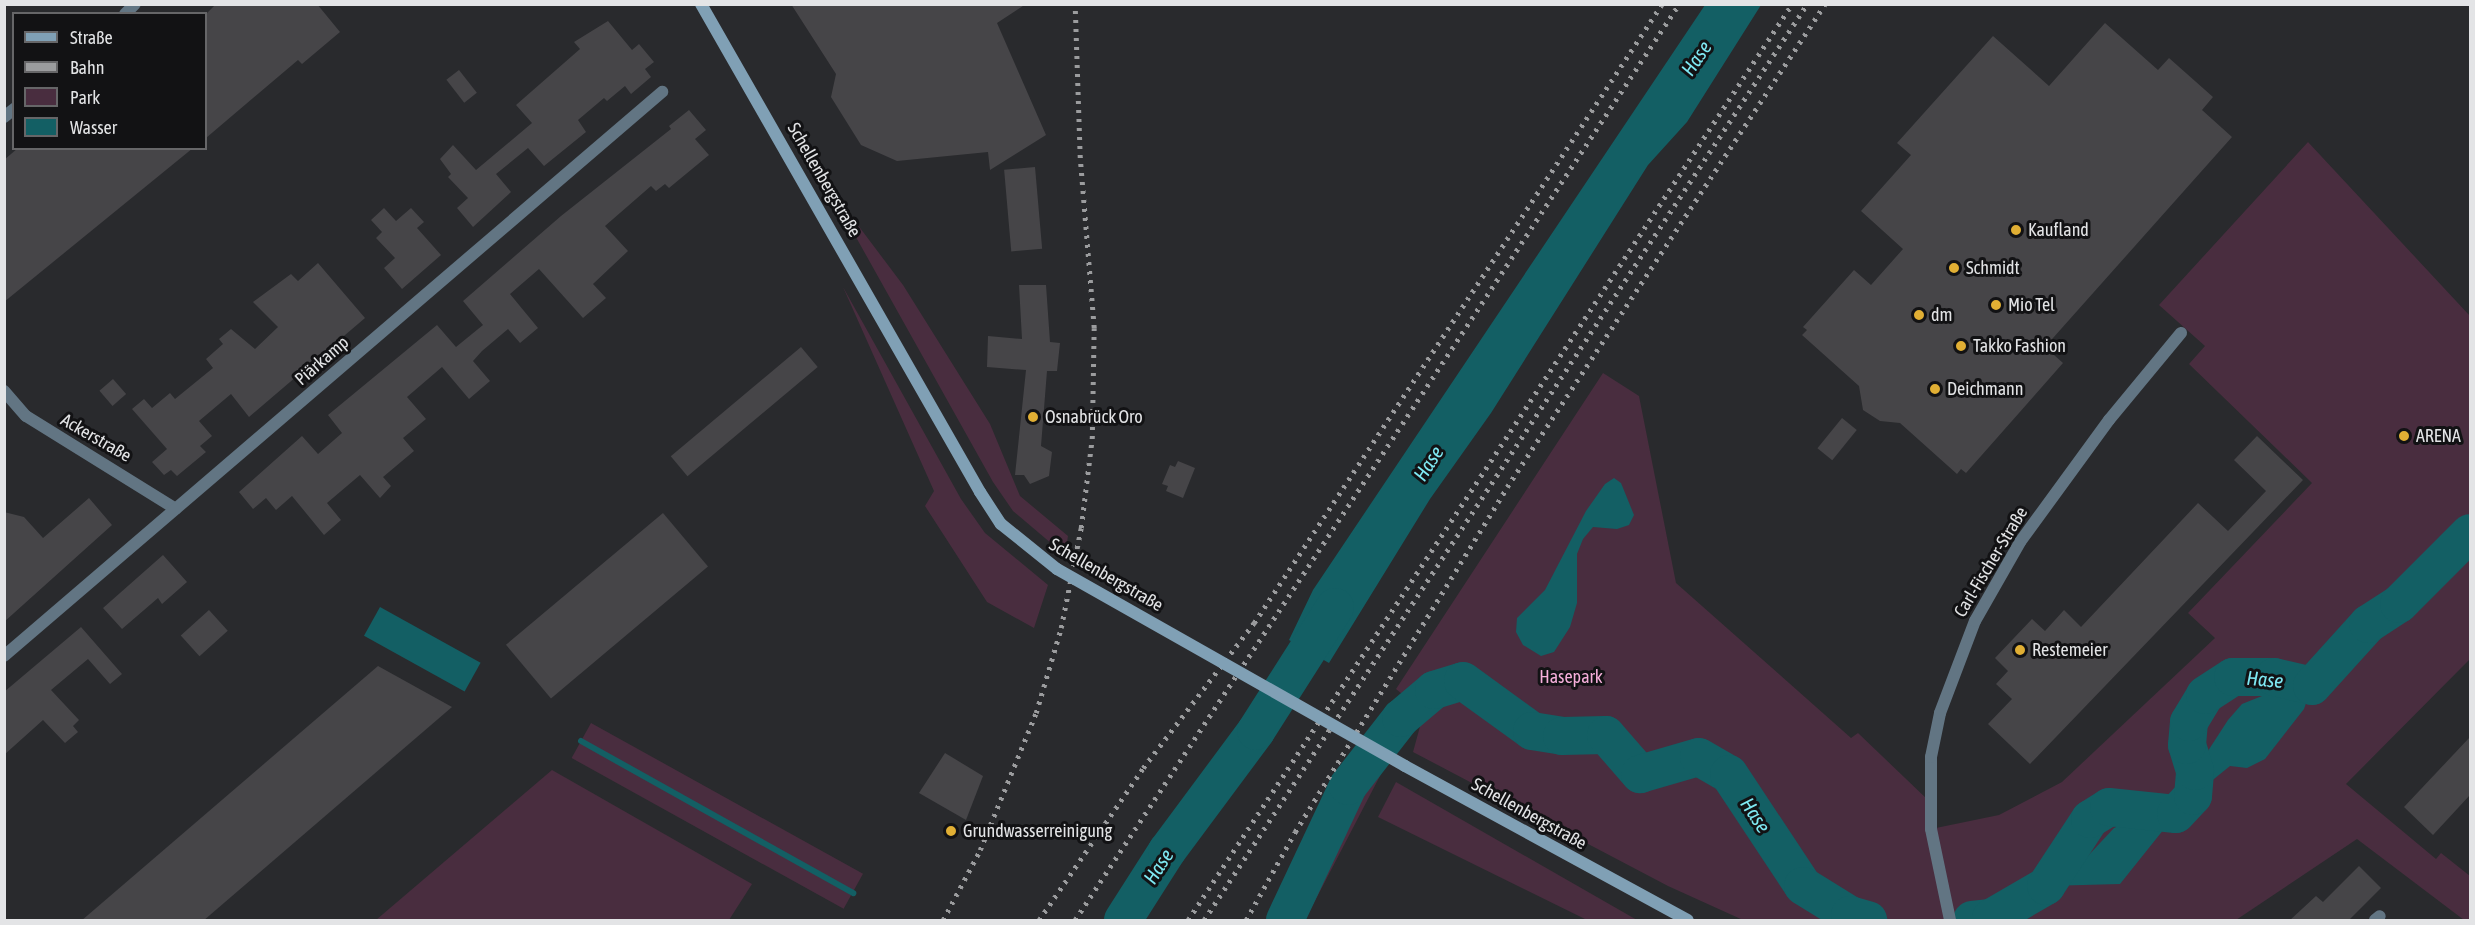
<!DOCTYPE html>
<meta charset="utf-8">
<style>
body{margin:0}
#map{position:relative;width:2475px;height:925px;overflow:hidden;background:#292a2d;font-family:"Asap Condensed",sans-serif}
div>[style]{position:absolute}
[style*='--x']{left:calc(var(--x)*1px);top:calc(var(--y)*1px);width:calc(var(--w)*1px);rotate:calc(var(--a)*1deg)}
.green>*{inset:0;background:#492d3f;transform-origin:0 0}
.water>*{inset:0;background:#135f64;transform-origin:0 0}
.stream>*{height:6px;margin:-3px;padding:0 3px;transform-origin:3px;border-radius:3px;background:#135f64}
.river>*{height:38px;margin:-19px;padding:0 19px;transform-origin:19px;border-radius:19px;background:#135f64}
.building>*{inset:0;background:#464548;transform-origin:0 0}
.street>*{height:12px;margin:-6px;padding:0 6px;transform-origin:6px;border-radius:6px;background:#627583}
.secondary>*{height:12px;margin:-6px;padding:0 6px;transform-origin:6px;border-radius:6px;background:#80a0b5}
.rail>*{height:4.5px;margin-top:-2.25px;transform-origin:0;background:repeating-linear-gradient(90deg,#9b9c9e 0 3px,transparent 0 9px)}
.secondary-bridge>*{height:12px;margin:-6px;padding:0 6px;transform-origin:6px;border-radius:6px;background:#80a0b5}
.dots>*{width:16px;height:16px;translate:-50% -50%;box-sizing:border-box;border:3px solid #121214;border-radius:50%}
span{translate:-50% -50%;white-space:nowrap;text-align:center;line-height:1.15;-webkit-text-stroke:6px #121214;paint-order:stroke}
.street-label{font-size:18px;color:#e3e4e6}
.poi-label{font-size:18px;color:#e3e4e6}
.left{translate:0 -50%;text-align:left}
.park-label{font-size:18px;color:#f6afdb}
.water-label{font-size:20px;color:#7fe9f3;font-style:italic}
.frame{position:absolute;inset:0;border:6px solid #e3e4e6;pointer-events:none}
.legend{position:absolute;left:12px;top:12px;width:195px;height:138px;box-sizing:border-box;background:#121214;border:2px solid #666668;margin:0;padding:8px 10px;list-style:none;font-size:18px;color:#e3e4e6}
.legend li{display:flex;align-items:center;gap:12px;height:30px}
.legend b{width:30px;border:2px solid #666668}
</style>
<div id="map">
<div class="green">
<div style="clip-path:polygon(2308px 142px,2470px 316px,2470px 659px,2346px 784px,2436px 859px,2441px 853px,2470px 876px,2470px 920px,2464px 920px,2357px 839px,2236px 920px,1743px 920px,1668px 886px,1413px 752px,1424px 712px,1396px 689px,1603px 373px,1639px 396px,1676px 583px,1851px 738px,1858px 733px,1928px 800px,1931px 829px,1999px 815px,2062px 782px,2215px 638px,2188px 613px,2312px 483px,2189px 364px,2205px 346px,2159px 305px)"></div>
<div style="clip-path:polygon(824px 180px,903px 285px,990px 424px,1020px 496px,1068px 536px,1065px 555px,1013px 511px,993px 482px)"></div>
<div style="clip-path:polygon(843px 287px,961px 499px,985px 533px,1048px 585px,1034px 628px,987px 602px,925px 506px,934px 491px)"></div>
<div style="left:591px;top:723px;width:311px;height:40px;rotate:29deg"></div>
<div style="clip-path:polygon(1364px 764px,1381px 774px,1305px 920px,1285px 920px,1348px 786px)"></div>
<div style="clip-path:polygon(552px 770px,752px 884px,729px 920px,376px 920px)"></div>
<div style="clip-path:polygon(1396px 782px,1637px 920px,1587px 920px,1378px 817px)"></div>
</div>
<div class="water">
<div style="clip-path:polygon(1705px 5px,1761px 5px,1687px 122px,1648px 165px,1491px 413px,1430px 499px,1329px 663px,1306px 650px,1289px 640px,1313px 590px)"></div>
<div style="clip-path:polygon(1614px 478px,1621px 483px,1634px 515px,1629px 525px,1617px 529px,1593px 527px,1583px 539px,1577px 554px,1577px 603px,1570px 627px,1554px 652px,1541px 656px,1523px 645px,1516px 632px,1517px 618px,1545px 590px,1586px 511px,1605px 484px)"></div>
<div style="left:380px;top:607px;width:115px;height:33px;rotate:29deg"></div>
<div style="clip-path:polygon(2296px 682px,2312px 686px,2304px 709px,2265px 759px,2247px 768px,2230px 766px,2193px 796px,2195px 771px,2228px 720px,2242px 704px,2262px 696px,2281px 696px)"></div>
<div style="clip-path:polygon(2152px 811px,2176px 814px,2120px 884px,2046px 886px,2059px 867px,2086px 858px,2114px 828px)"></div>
</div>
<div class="stream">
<div style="--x:581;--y:741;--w:312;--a:29.2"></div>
</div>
<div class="river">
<div style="--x:1123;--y:920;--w:82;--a:-57.5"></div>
<div style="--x:1167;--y:851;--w:149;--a:-53.4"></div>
<div style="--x:1256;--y:731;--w:147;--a:-57.5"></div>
<div style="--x:1285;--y:920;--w:148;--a:-64.8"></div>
<div style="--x:1348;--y:786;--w:86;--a:-52.1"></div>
<div style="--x:1401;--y:718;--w:43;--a:-40.3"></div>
<div style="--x:1434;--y:690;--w:30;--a:-17"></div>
<div style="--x:1463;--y:681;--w:85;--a:35.9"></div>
<div style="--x:1532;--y:731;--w:30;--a:9"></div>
<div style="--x:1562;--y:736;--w:44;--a:-1.3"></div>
<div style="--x:1606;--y:735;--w:52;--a:48.9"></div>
<div style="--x:1640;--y:774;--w:61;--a:-16.1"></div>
<div style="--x:1699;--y:757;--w:34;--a:30"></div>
<div style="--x:1729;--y:774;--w:134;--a:56.5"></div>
<div style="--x:1803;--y:886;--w:55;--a:31.7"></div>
<div style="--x:1850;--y:915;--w:19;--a:16"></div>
<div style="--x:1972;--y:920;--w:19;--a:-6"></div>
<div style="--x:1991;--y:918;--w:64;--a:-30.2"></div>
<div style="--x:2046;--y:886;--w:80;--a:-56.7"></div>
<div style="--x:2090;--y:819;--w:22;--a:-32"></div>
<div style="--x:2109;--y:807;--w:67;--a:6"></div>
<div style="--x:2176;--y:814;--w:25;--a:-47"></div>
<div style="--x:2193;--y:796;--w:25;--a:-85"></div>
<div style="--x:2195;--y:771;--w:27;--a:-107"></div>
<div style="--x:2187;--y:745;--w:23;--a:-85"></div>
<div style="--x:2189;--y:722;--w:31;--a:-59"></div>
<div style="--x:2205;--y:695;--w:33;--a:-33"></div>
<div style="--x:2233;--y:677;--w:41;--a:0"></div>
<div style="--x:2274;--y:677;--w:39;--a:13"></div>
<div style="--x:2312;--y:686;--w:84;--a:-47.9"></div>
<div style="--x:2368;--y:624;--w:37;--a:-33"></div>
<div style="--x:2399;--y:604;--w:100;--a:-45"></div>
</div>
<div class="building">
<div style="clip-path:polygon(216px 4px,317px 4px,340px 32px,302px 64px,298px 60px,206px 138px,206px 14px)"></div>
<div style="clip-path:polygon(791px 4px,1026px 4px,997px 23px,1046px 135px,990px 170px,988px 152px,897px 161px,861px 145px,831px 97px,836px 74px)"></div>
<div style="clip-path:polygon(608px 21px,632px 50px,639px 44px,654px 62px,645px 69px,651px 77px,631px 94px,625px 86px,607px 101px,604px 98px,578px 120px,586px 132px,544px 166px,528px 148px,496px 174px,511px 192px,473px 227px,457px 208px,468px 198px,448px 177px,451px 174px,440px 159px,453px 145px,476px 170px,532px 123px,516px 105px,580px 49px,574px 42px)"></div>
<div style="clip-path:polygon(2105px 23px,2158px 70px,2169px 58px,2213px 97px,2202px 110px,2232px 137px,2045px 347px,2063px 363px,1966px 473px,1961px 469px,1957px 474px,1900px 423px,1880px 421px,1863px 410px,1859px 386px,1802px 335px,1807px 330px,1803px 327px,1854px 270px,1871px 285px,1903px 249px,1861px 211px,1911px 155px,1897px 143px,1993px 36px,2049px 86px)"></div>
<div style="left:459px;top:70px;width:29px;height:16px;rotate:52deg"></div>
<div style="clip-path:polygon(689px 110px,706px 130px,695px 139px,709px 155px,669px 188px,665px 184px,656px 191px,651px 186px,605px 226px,628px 251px,593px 284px,606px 298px,583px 318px,539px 269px,510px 294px,538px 328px,520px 343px,508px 329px,482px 351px,473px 361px,490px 381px,469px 399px,442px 367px,407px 397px,426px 419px,403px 438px,414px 451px,383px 477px,391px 486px,380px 498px,360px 475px,327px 503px,341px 520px,324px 535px,292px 496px,276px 510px,266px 498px,253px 509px,239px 492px,302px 436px,318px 454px,342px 433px,328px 415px,437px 325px,456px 347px,483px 325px,463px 301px,561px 216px,671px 129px,669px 126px)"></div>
<div style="clip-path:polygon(18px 148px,193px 148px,4px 302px,4px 160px)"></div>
<div style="left:1035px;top:167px;width:82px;height:31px;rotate:85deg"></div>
<div style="clip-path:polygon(384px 208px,396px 221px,411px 208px,424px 222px,417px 228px,441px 255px,402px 289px,384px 268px,395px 258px,376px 238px,382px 232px,371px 220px)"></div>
<div style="clip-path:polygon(318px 263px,365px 318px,249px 417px,231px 394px,199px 421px,212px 436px,200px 446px,206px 452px,177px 476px,171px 470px,164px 475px,152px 462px,167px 449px,132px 409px,144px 399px,152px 408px,170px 393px,175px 399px,213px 368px,206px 359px,223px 344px,219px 339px,231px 329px,255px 349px,278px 327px,253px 302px,291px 274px,298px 281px)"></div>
<div style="clip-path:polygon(1019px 285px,1046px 285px,1050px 342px,1060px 343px,1057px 371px,1047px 371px,1041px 446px,1052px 452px,1049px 476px,1030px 484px,1024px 475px,1015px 475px,1026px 370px,987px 367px,988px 336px,1022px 339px)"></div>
<div style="left:801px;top:347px;width:26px;height:170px;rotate:50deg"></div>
<div style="left:113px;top:379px;width:20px;height:18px;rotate:49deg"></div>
<div style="left:1842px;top:418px;width:19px;height:39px;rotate:39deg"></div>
<div style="clip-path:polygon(2257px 436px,2303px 480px,2030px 764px,1988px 724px,2012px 699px,1996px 684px,2008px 671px,1995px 658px,2032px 619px,2045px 631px,2064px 610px,2081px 627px,2198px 503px,2228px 531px,2266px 491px,2234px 460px)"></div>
<div style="clip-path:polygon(1178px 461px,1195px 468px,1183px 498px,1166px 491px,1168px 486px,1162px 484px,1170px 465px,1175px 467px)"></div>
<div style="clip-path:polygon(89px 498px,112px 525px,4px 622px,4px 512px,24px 517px,43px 538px)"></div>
<div style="left:663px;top:513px;width:70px;height:205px;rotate:50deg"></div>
<div style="clip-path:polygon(163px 555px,187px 582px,162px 604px,158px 598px,122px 629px,103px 608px)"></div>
<div style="left:209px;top:610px;width:28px;height:38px;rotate:48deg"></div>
<div style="clip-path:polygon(81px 627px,122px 674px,110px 684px,88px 659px,51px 690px,79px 720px,73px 726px,78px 732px,65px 743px,43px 720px,4px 755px,4px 692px)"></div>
<div style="clip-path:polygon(378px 666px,452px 707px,203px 921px,81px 921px)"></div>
<div style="clip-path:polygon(2470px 737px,2470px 795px,2433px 835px,2404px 807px)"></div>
<div style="clip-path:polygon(945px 753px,983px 776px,966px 820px,919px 793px)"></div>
<div style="clip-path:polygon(2359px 866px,2381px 888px,2348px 921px,2289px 921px,2316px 896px,2323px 902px)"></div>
</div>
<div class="street">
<div style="--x:125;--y:14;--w:14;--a:-45"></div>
<div style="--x:4;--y:117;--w:13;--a:-39"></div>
<div style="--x:4;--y:391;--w:33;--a:49"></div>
<div style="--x:26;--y:416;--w:176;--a:31.8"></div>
<div style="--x:4;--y:656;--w:867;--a:-40.6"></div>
<div style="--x:1950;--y:920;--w:93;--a:-101.8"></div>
<div style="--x:1931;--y:829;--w:72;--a:-90"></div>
<div style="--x:1931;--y:757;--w:45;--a:-78.4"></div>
<div style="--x:1940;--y:713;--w:98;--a:-69.2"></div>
<div style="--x:1975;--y:621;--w:91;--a:-60.3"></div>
<div style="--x:2020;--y:542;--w:151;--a:-53.9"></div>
<div style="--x:2109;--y:420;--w:113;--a:-50.4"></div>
<div style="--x:2375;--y:920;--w:6;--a:-39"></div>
</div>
<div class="secondary">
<div style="--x:701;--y:4;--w:562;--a:60.24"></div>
<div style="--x:980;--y:492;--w:38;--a:57"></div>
<div style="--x:1001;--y:524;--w:72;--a:38.8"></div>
<div style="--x:1405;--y:766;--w:322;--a:28.6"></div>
</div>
<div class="rail">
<div style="--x:943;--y:920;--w:79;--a:-62.1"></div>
<div style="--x:980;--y:850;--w:148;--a:-67.8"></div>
<div style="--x:1036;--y:713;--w:89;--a:-73.6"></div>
<div style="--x:1061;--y:628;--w:102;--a:-78.7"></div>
<div style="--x:1081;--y:528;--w:90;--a:-83"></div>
<div style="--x:1092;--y:439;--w:111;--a:-89"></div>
<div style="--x:1094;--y:328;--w:171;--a:-94.7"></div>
<div style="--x:1080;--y:158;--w:154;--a:-91.9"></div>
<div style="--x:1039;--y:920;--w:184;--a:-55.6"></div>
<div style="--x:1143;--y:768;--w:183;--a:-52.6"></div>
<div style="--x:1254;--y:623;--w:741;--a:-56.61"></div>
<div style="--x:1075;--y:920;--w:1097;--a:-56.6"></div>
<div style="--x:1188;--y:920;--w:1097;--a:-56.6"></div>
<div style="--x:1204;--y:920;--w:1097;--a:-56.64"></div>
<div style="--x:1246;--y:920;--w:101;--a:-60.9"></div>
<div style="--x:1295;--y:832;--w:405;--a:-58.4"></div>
<div style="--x:1507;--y:487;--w:578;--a:-56.64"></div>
</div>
<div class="secondary-bridge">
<div style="--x:1057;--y:569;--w:400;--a:29.5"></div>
</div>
<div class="dots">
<div style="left:2016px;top:230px;background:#e1af34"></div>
<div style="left:1954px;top:268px;background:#e1af34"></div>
<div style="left:1996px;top:305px;background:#e1af34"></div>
<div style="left:1919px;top:315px;background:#e1af34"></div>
<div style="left:1961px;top:346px;background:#e1af34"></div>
<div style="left:1935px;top:389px;background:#e1af34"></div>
<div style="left:1033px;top:417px;background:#e1af34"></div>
<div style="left:2404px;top:436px;background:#e1af34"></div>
<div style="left:2020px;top:650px;background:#e1af34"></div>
<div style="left:951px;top:831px;background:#e1af34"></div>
</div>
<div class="street-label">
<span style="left:824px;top:180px;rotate:60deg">Schellenbergstraße</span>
<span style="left:322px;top:361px;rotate:-41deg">Piärkamp</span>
<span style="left:96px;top:438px;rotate:30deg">Ackerstraße</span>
<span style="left:1991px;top:562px;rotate:-59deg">Carl-Fischer-Straße</span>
<span style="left:1106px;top:575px;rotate:30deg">Schellenbergstraße</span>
<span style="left:1529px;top:814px;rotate:29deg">Schellenbergstraße</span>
</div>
<div class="poi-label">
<span class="left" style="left:2028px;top:230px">Kaufland</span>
<span class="left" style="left:1966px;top:268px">Schmidt</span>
<span class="left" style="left:2008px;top:305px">Mio Tel</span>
<span class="left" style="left:1931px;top:315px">dm</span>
<span class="left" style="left:1973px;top:346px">Takko Fashion</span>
<span class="left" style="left:1947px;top:389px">Deichmann</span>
<span class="left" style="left:1045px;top:417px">Osnabrück Oro</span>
<span class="left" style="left:2416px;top:436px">ARENA</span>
<span class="left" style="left:2032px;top:650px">Restemeier</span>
<span class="left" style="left:963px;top:831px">Grundwasserreinigung</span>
</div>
<div class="park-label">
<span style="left:1571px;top:677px">Hasepark</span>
</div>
<div class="water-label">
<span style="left:1696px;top:58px;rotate:-56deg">Hase</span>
<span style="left:1428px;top:463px;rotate:-57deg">Hase</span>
<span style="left:2265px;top:679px;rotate:5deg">Hase</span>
<span style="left:1756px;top:815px;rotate:57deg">Hase</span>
<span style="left:1158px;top:866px;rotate:-57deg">Hase</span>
</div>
<div class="frame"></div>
<ul class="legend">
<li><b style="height:8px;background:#80a0b5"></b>Straße</li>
<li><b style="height:8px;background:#9b9c9e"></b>Bahn</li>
<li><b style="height:16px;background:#492d3f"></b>Park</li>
<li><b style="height:16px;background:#135f64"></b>Wasser</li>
</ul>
</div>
